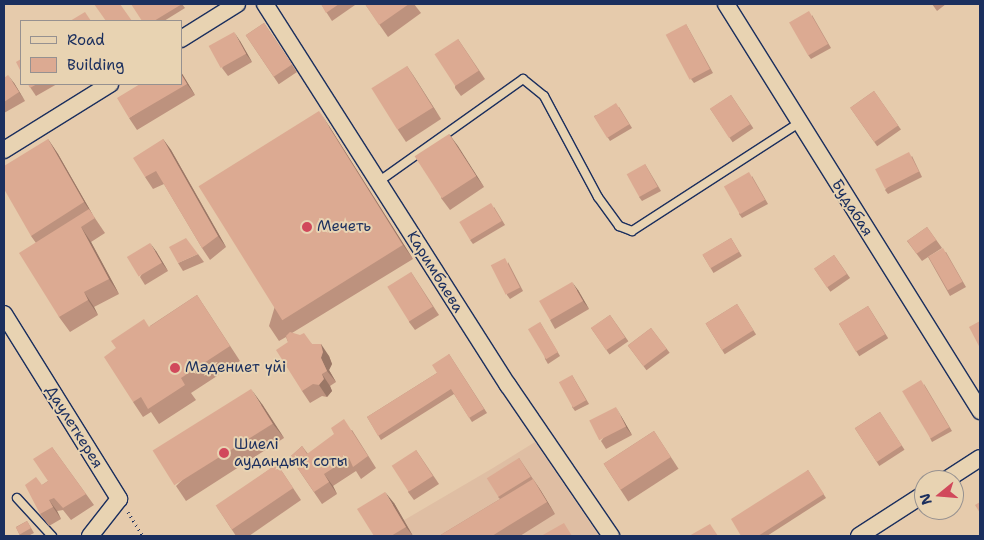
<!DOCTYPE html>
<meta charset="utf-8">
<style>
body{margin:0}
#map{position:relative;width:984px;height:540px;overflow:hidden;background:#e6cbac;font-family:"Shantell Sans",sans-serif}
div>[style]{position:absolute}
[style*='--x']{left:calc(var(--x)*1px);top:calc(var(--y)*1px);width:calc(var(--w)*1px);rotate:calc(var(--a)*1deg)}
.built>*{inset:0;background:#dfbea3}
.path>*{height:3px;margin-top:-1.5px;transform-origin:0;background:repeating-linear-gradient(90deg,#1b2f5e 0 1px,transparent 0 5px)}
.roads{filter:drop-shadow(1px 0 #1b2f5e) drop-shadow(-1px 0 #1b2f5e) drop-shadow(0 1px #1b2f5e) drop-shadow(0 -1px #1b2f5e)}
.service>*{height:8px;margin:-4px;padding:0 4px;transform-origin:4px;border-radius:4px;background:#e8d3b2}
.minor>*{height:16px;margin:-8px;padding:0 8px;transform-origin:8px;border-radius:8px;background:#e8d3b2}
.wall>*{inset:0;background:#bd927e;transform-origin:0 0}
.shaded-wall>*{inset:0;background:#9a7766}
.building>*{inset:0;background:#dcaa92;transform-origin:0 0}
.dots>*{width:14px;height:14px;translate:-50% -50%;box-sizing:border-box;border:2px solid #e8d3b2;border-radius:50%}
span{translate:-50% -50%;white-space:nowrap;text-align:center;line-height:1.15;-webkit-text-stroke:4px #e8d3b2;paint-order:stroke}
.street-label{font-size:15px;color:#1b2f5e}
.poi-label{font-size:15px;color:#1b2f5e}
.left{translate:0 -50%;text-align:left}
.frame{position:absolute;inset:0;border:5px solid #1b2f5e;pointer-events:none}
.legend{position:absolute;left:20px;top:20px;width:162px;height:65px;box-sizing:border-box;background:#e8d3b2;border:1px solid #969190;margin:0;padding:6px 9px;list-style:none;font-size:15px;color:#1b2f5e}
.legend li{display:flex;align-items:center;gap:10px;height:25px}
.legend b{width:25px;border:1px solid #969190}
.north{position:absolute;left:914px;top:470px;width:50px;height:50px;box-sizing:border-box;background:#e8d3b2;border:1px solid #969190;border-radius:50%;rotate:253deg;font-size:14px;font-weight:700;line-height:20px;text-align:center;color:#1b2f5e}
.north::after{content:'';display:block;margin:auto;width:18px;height:22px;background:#d1495b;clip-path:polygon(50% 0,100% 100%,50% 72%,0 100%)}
</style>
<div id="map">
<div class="built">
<div style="clip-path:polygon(535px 442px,599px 536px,377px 536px,493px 468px)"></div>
</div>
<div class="path">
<div style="--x:128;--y:512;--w:28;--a:58"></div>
</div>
<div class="roads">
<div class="service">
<div style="--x:378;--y:182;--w:178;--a:-35.4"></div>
<div style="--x:523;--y:79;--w:27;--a:39"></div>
<div style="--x:544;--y:96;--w:115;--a:61.9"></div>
<div style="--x:598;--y:197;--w:36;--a:54"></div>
<div style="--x:619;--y:226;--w:14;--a:21"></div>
<div style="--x:632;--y:231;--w:199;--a:-32.9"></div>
<div style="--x:17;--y:498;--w:52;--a:47.4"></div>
</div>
<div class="minor">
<div style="--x:265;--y:4;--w:452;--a:57.5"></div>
<div style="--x:508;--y:385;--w:183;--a:55.7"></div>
<div style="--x:726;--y:4;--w:480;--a:58"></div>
<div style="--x:181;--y:39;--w:66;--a:-32"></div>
<div style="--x:4;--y:150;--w:125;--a:-31.9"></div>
<div style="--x:4;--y:314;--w:218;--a:58.1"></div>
<div style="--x:119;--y:499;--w:47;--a:128.1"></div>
<div style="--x:946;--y:480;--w:40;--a:-32.9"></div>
<div style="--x:859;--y:536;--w:77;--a:-32.9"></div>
</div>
</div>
<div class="wall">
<div style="clip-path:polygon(182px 4px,185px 8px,164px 21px,142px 21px)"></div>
<div style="clip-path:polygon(321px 4px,355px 4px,355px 5px,332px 21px)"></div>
<div style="clip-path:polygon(365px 4px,414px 4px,421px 13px,388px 37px)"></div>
<div style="clip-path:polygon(932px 4px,946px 4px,937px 11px)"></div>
<div style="clip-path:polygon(812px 15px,831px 48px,811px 59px,808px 55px)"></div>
<div style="left:264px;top:23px;width:59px;height:22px;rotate:56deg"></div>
<div style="clip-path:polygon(686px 24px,713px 73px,694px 83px,691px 79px)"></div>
<div style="clip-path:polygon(458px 39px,485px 79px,461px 96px,455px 88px)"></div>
<div style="clip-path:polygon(240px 41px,252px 62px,228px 76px,222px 68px)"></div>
<div style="clip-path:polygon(407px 66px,441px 119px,406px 142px,398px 130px)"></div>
<div style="clip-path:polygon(181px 72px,195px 95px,137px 130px,129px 118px,181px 84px)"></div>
<div style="clip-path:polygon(4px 78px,14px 83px,25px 101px,4px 113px)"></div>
<div style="clip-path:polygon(28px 84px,57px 84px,36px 96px)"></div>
<div style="left:874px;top:91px;width:47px;height:29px;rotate:55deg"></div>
<div style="left:731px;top:95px;width:40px;height:25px;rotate:56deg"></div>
<div style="clip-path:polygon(619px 107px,632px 128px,610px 141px,594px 116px)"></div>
<div style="clip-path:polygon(329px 126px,413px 259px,292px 333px,312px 344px,329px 356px,332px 364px,329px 370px,336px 382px,330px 386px,332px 391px,327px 397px,322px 396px,310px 403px,302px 391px,288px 342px,286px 337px,279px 341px,269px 326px)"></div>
<div style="clip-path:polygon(449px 134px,484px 187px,450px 210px,441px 198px)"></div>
<div style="clip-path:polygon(48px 139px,58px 154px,94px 217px,105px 233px,91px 242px,119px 294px,94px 307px,98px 315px,70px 332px,59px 317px,36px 243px,31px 236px)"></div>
<div style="clip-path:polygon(163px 139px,171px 150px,226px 247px,210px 260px,202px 248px,164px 184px,153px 189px,145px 177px)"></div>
<div style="clip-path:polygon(912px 156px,922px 177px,888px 194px,885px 190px)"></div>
<div style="clip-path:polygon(645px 164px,661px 191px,642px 201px,639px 197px)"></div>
<div style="clip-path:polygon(752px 176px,768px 204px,742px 218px,739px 214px)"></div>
<div style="clip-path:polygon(494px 207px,505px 225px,473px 244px,470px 240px)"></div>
<div style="clip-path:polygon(927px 227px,942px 248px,928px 257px,946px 252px,966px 287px,950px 296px,928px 257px,922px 261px,907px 241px)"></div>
<div style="left:731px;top:238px;width:21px;height:33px;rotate:59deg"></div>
<div style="clip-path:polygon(156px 251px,168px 271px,145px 285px,140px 277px)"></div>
<div style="clip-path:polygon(198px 254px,204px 262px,183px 271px,178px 263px)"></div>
<div style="left:834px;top:255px;width:28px;height:24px;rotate:55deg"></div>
<div style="clip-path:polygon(508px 262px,523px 291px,510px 299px,507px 295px)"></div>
<div style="clip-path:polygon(411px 272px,439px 315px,415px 330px,409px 322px)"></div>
<div style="clip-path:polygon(578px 290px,589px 309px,555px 329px,550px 320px)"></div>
<div style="clip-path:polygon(197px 295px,240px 361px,191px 393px,196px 400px,159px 424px,151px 412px,143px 417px,133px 402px,150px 326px)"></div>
<div style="left:737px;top:304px;width:36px;height:37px;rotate:58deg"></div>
<div style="left:868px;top:306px;width:38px;height:34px;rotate:58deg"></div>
<div style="left:610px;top:315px;width:32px;height:23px;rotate:55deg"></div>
<div style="clip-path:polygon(540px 322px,560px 356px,548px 364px,545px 359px)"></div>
<div style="left:651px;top:328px;width:31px;height:29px;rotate:53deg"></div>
<div style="clip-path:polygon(449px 354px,487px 413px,472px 422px,454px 394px,381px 440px,367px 417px,437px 373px)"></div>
<div style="clip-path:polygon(572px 375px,589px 404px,575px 411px,572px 407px)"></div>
<div style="clip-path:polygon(924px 384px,952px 431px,932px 442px,930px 438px)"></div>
<div style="clip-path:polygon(262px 404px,284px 438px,186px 501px,176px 486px)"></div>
<div style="left:880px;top:412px;width:45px;height:30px;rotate:57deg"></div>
<div style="clip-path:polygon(621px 416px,632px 435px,606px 449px,601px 441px)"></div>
<div style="clip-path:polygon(352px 430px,376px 468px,361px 479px,356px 471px,333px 486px,337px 494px,322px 504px,290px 457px,302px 446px,308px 454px)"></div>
<div style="left:654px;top:431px;width:45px;height:60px;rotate:57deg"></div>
<div style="clip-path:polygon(52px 447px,94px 505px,71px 520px,63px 510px,57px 511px,61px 519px,49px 526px,40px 514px,42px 485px,48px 481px)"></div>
<div style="clip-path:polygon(416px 450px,439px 484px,414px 500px,408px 492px)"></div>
<div style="clip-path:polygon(519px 458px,541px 491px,555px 514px,520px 536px,439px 536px,500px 499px,498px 497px)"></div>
<div style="clip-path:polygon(277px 464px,301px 500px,249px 536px,236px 536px,217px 507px)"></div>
<div style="clip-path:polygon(808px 470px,826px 498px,767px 536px,741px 536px)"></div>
<div style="clip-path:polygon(394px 503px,413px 536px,374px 536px)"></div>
<div style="clip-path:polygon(27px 521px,34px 533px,28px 536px,20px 536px,16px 527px)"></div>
</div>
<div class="shaded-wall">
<div style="clip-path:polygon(234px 32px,240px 41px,252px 62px,246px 54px)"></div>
<div style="clip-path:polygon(407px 66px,415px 78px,441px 119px,433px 107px)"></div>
<div style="clip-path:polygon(181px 72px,195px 95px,187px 84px,181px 74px)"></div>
<div style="clip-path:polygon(8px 75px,14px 83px,25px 101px,19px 92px)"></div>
<div style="clip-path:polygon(319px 111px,329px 126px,413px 259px,403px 245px)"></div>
<div style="clip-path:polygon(449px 134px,458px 146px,484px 187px,476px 176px)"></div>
<div style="clip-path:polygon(48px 139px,58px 154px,94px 217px,105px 233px,84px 202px)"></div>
<div style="clip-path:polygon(163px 139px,171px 150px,226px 247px,218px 236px)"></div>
<div style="clip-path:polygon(81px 227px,91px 242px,119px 294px,109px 279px)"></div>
<div style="clip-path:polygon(150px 243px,156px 251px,168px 271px,162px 263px)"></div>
<div style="clip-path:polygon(572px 282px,578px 290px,589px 309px,583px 301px)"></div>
<div style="clip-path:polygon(84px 292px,94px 307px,98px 315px,88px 300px)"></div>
<div style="clip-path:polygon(321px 344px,329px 356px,332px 364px,329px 370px,336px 382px,327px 371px,321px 358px)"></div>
<div style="clip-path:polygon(322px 374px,330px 386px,332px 391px,327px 397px,319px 385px)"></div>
<div style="clip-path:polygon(251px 389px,262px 404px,284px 438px,273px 424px)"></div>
<div style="clip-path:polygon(616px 407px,621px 416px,632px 435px,626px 427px)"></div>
<div style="clip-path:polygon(324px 474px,333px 486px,337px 494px,329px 482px)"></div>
<div style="clip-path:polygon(533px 479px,541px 491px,555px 514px,547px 502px)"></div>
<div style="clip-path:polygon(385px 492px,394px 503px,413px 536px,406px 527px)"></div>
<div style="clip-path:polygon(49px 500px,57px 511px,61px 519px,53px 507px)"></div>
</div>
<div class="building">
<div style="clip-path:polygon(94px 4px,120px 4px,132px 21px,106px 21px)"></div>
<div style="clip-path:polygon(131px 4px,182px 4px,154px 21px,142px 21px)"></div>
<div style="clip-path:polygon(321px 4px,339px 4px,326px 13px)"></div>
<div style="clip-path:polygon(365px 4px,409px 4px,379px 25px)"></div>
<div style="left:809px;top:11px;width:38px;height:23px;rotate:60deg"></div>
<div style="clip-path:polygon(85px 12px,91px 21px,70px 21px)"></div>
<div style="left:264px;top:23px;width:50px;height:22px;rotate:56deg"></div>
<div style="left:686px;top:24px;width:51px;height:23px;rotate:62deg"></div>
<div style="left:234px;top:32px;width:25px;height:29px;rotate:61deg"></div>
<div style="left:458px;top:39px;width:38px;height:28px;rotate:57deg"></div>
<div style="clip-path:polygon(21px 59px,21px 72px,16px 62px)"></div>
<div style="left:407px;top:66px;width:49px;height:42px;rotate:58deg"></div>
<div style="clip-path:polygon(181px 74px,187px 84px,129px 118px,117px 98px,140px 84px,181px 84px)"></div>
<div style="clip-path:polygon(8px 75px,19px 92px,4px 102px,4px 78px)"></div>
<div style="clip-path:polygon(28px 84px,37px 84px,30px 88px)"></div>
<div style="left:874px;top:91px;width:42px;height:29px;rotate:55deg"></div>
<div style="left:731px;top:95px;width:35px;height:25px;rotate:57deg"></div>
<div style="left:616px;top:103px;width:25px;height:26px;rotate:58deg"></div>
<div style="left:319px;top:111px;width:158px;height:142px;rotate:58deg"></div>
<div style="left:449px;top:134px;width:50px;height:41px;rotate:57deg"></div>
<div style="clip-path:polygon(48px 139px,84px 202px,31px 236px,4px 189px,4px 166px)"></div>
<div style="clip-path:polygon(163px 139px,218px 236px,202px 248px,156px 171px,145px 177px,133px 158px)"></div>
<div style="left:909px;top:152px;width:22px;height:38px;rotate:63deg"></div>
<div style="left:645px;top:164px;width:26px;height:21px;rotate:61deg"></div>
<div style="left:749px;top:172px;width:32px;height:29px;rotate:60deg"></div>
<div style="left:491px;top:203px;width:21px;height:37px;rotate:59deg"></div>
<div style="clip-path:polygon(89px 209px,95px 218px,81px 227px,109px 279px,84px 292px,88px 300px,59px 317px,19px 253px)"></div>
<div style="left:927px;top:227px;width:16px;height:24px;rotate:55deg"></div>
<div style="clip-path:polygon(186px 238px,198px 254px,178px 263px,169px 247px)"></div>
<div style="left:731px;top:238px;width:16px;height:33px;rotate:60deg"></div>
<div style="left:150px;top:243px;width:23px;height:27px;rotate:59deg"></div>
<div style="left:943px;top:248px;width:39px;height:17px;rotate:60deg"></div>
<div style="left:834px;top:255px;width:23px;height:24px;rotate:56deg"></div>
<div style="left:505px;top:258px;width:33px;height:16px;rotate:63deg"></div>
<div style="left:411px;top:272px;width:41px;height:28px;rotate:58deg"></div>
<div style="left:572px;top:282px;width:22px;height:38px;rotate:60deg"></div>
<div style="clip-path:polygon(197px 295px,230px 346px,181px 378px,185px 385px,148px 409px,141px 397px,133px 402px,104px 357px,116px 348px,111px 341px,144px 319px,149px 327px)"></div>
<div style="left:737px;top:304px;width:31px;height:37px;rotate:58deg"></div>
<div style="left:868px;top:306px;width:33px;height:34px;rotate:59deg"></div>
<div style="left:610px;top:315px;width:27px;height:23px;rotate:56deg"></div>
<div style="clip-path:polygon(980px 321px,980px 348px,969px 327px)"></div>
<div style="left:540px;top:322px;width:35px;height:14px;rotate:59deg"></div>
<div style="left:651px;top:328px;width:26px;height:29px;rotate:53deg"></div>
<div style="clip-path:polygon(290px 332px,300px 335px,304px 333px,312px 344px,321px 344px,323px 352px,321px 358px,327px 371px,322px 374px,324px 379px,319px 385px,313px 384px,302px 391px,276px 350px,288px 342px,286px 336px)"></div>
<div style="clip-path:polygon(449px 354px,484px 409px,469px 418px,451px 389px,378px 436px,367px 417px,437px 373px,432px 365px)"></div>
<div style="left:572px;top:375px;width:29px;height:15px;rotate:61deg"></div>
<div style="left:921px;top:380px;width:55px;height:22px;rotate:59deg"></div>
<div style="left:251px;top:389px;width:41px;height:116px;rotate:58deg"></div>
<div style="left:616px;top:407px;width:22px;height:30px;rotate:63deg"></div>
<div style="left:880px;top:412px;width:40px;height:30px;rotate:57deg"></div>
<div style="clip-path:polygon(344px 419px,368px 456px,353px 467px,349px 458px,324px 474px,329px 482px,314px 492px,290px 457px,302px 446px,307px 454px,334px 434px,331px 428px)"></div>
<div style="left:654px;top:431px;width:31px;height:60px;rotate:57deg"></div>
<div style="clip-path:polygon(52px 447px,86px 494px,63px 508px,54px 498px,49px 500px,53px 507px,40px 514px,25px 485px,36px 477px,42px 485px,48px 481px,33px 459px)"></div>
<div style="left:416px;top:450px;width:31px;height:29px;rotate:57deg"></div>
<div style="left:519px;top:458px;width:22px;height:38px;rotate:58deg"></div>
<div style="left:277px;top:464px;width:29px;height:74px;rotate:56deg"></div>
<div style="clip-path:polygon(808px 470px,824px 494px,758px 536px,741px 536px,731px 519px)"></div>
<div style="clip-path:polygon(533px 479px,547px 502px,492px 536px,439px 536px)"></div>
<div style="clip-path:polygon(385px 492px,406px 527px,391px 536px,374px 536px,357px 509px)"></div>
<div style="clip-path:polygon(980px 502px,980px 513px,975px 505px)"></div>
<div style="left:27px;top:521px;width:8px;height:13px;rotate:60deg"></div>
<div style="clip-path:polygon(564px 523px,572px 536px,541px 536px)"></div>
<div style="clip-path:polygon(710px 524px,718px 536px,689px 536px)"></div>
</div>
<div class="dots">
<div style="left:307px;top:227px;background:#d1495b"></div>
<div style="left:175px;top:368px;background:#d1495b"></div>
<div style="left:224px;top:453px;background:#d1495b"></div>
</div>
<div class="street-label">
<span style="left:852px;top:208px;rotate:58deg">Будабая</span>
<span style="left:435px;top:272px;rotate:58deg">Каримбаева</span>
<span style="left:74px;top:427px;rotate:58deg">Даулеткерея</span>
</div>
<div class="poi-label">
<span class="left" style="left:317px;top:227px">Мечеть</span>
<span class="left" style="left:185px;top:368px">Мәдениет үйі</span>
<span class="left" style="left:234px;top:453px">Шиелі<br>аудандық соты</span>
</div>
<div class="frame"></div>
<ul class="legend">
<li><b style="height:6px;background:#e8d3b2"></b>Road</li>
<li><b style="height:14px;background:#dcaa92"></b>Building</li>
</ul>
<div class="north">N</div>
</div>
